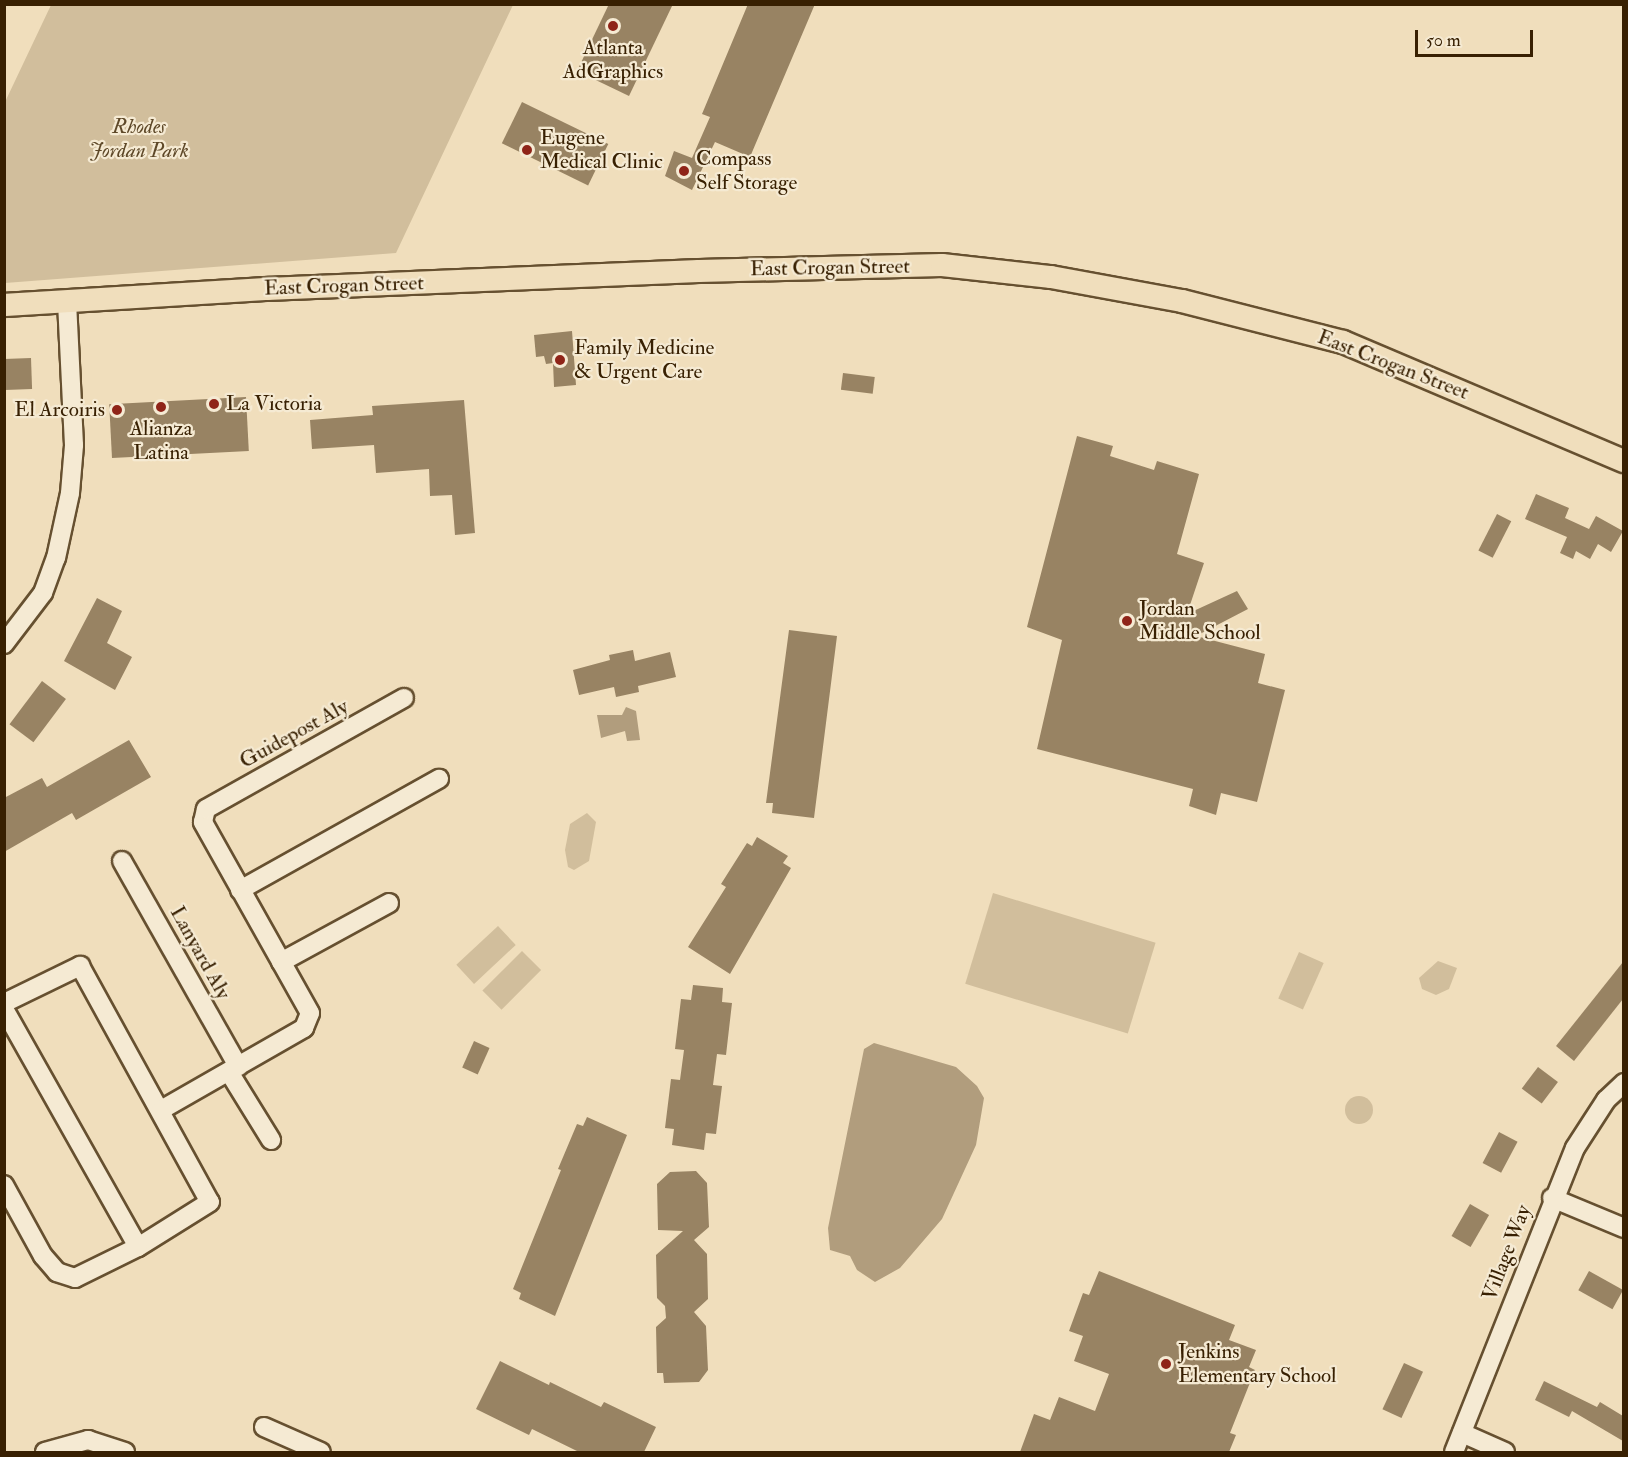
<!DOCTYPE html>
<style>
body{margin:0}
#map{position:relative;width:1628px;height:1457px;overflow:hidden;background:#f0debc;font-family:"IM FELL Double Pica",serif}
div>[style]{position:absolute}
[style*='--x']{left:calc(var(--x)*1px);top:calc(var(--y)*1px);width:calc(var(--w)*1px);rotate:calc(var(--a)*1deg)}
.green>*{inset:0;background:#d1be9c;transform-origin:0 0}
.round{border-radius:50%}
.water>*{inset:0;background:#b19d7d}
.building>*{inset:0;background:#988363;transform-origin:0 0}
.roads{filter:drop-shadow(2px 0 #665030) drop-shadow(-2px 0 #665030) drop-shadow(0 2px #665030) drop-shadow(0 -2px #665030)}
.minor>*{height:18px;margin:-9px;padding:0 9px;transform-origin:9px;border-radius:9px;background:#f5ead3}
.major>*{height:22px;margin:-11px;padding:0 11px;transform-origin:11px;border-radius:11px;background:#f0debc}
.dots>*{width:16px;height:16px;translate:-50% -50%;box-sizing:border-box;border:3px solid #f5ead3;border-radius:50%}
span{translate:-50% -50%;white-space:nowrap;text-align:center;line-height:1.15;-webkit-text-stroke:4.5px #f5ead3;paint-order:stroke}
.poi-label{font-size:21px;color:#382002}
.left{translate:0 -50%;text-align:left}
.right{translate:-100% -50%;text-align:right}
.park-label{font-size:21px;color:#5e4828;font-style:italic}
.street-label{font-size:21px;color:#382002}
.frame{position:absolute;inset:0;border:6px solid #382002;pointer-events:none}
.scale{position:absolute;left:1415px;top:30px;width:118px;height:27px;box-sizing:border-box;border:3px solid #382002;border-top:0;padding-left:8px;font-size:18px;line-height:21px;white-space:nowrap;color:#382002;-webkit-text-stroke:4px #f5ead3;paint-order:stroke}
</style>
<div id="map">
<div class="green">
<div style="clip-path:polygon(51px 5px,51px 4px,513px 5px,396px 253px,5px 283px,5px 102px)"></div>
<div style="clip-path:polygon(587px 813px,596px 822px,589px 861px,574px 870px,568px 867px,565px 850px,570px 824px)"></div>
<div style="left:993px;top:893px;width:170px;height:95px;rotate:17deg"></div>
<div style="left:498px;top:926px;width:26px;height:57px;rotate:47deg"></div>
<div style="left:522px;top:951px;width:27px;height:56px;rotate:45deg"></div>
<div style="left:1299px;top:952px;width:27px;height:51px;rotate:24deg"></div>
<div style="clip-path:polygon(1438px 961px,1457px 968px,1449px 989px,1436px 995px,1422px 989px,1419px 978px)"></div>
<div class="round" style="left:1345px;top:1096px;width:28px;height:28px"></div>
</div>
<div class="water">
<div style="clip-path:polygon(626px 707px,636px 711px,640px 740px,627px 741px,625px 731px,601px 738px,597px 715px,622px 715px)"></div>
<div style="clip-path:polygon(874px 1043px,956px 1067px,977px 1086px,984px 1098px,976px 1145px,942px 1219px,900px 1268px,875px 1282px,857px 1270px,850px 1256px,830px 1250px,828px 1228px,864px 1049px)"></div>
</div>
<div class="building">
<div style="clip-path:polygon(609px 4px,673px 4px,629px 96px,577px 71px)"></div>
<div style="clip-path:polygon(748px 4px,815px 4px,750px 157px,715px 142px,692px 190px,665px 176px,674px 151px,692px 158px,710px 117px,702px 114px)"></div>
<div style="left:522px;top:102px;width:96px;height:46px;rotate:26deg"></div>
<div style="clip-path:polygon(572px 331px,576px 385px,554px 387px,553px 363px,546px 364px,544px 356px,536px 357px,534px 335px)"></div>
<div style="left:31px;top:358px;width:31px;height:27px;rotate:88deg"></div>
<div style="left:843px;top:373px;width:32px;height:17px;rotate:7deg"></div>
<div style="left:246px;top:397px;width:54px;height:137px;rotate:87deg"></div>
<div style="clip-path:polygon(464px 400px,475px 533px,455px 535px,452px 495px,430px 496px,429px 469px,376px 473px,374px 445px,312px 449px,310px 420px,373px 415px,372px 406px)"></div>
<div style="clip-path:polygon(1077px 436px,1113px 446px,1110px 456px,1154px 470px,1157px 461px,1199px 474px,1177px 554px,1204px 563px,1187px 614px,1237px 591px,1248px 609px,1196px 636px,1265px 654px,1258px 683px,1285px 690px,1257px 802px,1221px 793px,1216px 815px,1189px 806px,1193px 789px,1037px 749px,1062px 640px,1027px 627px)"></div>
<div style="clip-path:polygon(1536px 494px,1569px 508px,1565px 518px,1589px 529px,1596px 516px,1623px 531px,1611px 552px,1598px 544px,1590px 559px,1576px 551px,1573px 559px,1560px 553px,1567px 537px,1525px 519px)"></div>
<div style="left:1497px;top:514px;width:16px;height:41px;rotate:27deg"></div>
<div style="clip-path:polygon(97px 598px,122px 611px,107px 643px,132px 657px,115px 690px,64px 661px)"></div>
<div style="clip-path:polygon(789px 630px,837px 636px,814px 818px,772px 813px,773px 803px,766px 803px)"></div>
<div style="clip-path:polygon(633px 650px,635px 661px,670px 652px,676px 677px,638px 686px,639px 692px,616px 697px,614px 687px,579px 695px,573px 670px,610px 660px,609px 655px)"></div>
<div style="left:42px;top:681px;width:30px;height:54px;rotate:37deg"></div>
<div style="clip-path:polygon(129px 740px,151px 777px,76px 820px,72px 813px,4px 852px,4px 798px,42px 778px,47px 787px)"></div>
<div style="clip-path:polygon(757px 837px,788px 856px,783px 863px,791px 868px,730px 974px,688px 947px,726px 887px,721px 884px,747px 843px,752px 846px)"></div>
<div style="clip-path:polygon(1623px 962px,1623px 999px,1574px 1061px,1556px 1046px)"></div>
<div style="clip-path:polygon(693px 985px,723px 988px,722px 1002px,732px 1003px,726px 1055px,717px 1054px,713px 1085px,722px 1086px,716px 1134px,706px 1133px,704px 1150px,672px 1145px,674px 1129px,665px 1128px,671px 1079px,680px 1080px,684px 1050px,675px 1049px,681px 999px,691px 1000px)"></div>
<div style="left:474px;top:1041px;width:17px;height:29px;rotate:24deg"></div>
<div style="left:1538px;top:1067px;width:25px;height:27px;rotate:37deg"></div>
<div style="clip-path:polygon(587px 1117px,627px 1135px,555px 1316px,519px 1299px,521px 1293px,513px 1289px,561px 1170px,558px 1169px,577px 1124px,583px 1126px)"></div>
<div style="left:1499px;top:1132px;width:21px;height:35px;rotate:28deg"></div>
<div style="clip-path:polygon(696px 1171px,707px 1183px,709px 1227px,694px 1240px,707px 1254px,708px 1299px,694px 1312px,706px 1326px,708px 1370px,699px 1382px,664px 1383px,663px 1373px,657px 1373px,656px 1327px,666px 1318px,665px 1306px,657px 1298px,656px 1255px,683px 1231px,658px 1230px,657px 1184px,670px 1172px)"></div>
<div style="left:1470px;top:1204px;width:22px;height:37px;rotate:30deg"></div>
<div style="clip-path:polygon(1099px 1271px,1235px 1325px,1229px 1340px,1256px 1350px,1249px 1367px,1255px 1370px,1230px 1433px,1236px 1435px,1229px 1452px,1020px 1452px,1034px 1414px,1050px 1420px,1059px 1397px,1095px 1411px,1109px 1374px,1074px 1361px,1083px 1336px,1069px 1331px,1083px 1293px,1089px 1295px)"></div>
<div style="left:1589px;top:1271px;width:39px;height:22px;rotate:29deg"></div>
<div style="clip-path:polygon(500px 1361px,549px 1385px,550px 1382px,601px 1407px,604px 1402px,656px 1427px,644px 1452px,579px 1452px,532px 1429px,529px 1435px,476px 1409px)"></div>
<div style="left:1404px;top:1363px;width:21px;height:51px;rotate:25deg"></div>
<div style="clip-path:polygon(1544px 1381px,1597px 1407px,1600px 1402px,1623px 1416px,1623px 1441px,1572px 1411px,1569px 1417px,1535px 1400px)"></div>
</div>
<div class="roads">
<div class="minor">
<div style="--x:4;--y:644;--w:64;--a:-52.6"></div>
<div style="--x:43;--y:593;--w:37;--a:-70"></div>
<div style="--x:56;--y:558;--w:66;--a:-77.8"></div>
<div style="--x:70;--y:493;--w:48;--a:-85.2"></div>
<div style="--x:74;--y:445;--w:145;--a:-92.8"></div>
<div style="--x:122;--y:861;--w:236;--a:60.5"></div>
<div style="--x:240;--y:890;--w:228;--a:-29.2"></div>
<div style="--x:281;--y:962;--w:123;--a:-28.6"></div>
<div style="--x:4;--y:1003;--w:85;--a:-26"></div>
<div style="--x:80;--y:966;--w:269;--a:61.2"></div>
<div style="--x:210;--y:1202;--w:85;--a:148"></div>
<div style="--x:138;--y:1247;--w:70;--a:153.8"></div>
<div style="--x:75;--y:1278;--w:19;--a:-162"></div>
<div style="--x:57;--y:1272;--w:21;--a:-131"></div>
<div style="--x:43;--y:1256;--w:81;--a:-118.8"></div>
<div style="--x:4;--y:1009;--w:273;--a:60.6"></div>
<div style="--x:229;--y:1072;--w:80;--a:58.3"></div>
<div style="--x:161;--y:1110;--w:165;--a:-29.8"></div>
<div style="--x:304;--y:1028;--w:16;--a:-68"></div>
<div style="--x:310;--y:1013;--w:219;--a:-119.3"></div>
<div style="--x:203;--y:822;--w:13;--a:-77"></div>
<div style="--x:206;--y:809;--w:227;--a:-29.3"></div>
<div style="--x:1552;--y:1198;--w:78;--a:22.6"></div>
<div style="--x:264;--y:1427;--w:62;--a:23.7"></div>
<div style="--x:1462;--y:1433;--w:47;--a:23.8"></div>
<div style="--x:45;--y:1452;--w:45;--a:-15.6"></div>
<div style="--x:88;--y:1440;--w:39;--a:18"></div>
<div style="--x:1454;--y:1452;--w:327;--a:-68.3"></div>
<div style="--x:1575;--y:1148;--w:57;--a:-57.1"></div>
<div style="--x:1606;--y:1100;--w:25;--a:-43"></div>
</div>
<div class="major">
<div style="--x:4;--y:305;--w:263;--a:-3.5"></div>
<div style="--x:267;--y:289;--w:432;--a:-2.4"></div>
<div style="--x:699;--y:271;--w:243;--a:-1.4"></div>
<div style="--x:942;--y:265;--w:110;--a:6.3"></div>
<div style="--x:1051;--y:277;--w:133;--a:10.4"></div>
<div style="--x:1182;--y:301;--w:166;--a:14.3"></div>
<div style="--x:1343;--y:342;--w:305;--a:23"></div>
</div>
</div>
<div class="dots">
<div style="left:613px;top:26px;background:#8f2418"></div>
<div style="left:527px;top:150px;background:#8f2418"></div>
<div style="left:684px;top:171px;background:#8f2418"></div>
<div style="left:560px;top:360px;background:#8f2418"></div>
<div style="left:214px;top:404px;background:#8f2418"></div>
<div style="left:161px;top:407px;background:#8f2418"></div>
<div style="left:117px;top:410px;background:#8f2418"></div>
<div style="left:1127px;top:621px;background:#8f2418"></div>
<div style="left:1166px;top:1364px;background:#8f2418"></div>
</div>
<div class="poi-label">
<span style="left:613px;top:60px">Atlanta<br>AdGraphics</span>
<span class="left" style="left:540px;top:150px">Eugene<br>Medical Clinic</span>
<span class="left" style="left:696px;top:171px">Compass<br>Self Storage</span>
<span class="left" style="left:574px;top:360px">Family Medicine<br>&amp; Urgent Care</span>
<span class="left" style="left:226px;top:404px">La Victoria</span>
<span class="right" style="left:105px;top:410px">El Arcoiris</span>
<span style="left:161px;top:441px">Alianza<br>Latina</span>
<span class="left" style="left:1139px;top:621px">Jordan<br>Middle School</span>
<span class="left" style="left:1178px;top:1364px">Jenkins<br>Elementary School</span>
</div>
<div class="park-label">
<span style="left:139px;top:139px">Rhodes<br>Jordan Park</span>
</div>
<div class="street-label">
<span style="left:830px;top:268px;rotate:-1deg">East Crogan Street</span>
<span style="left:344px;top:286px;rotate:-2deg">East Crogan Street</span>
<span style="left:1393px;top:365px;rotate:21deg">East Crogan Street</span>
<span style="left:294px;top:734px;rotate:-29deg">Guidepost Aly</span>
<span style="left:200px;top:953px;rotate:61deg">Lanyard Aly</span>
<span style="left:1507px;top:1253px;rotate:-69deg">Village Way</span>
</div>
<div class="frame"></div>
<div class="scale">50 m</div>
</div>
